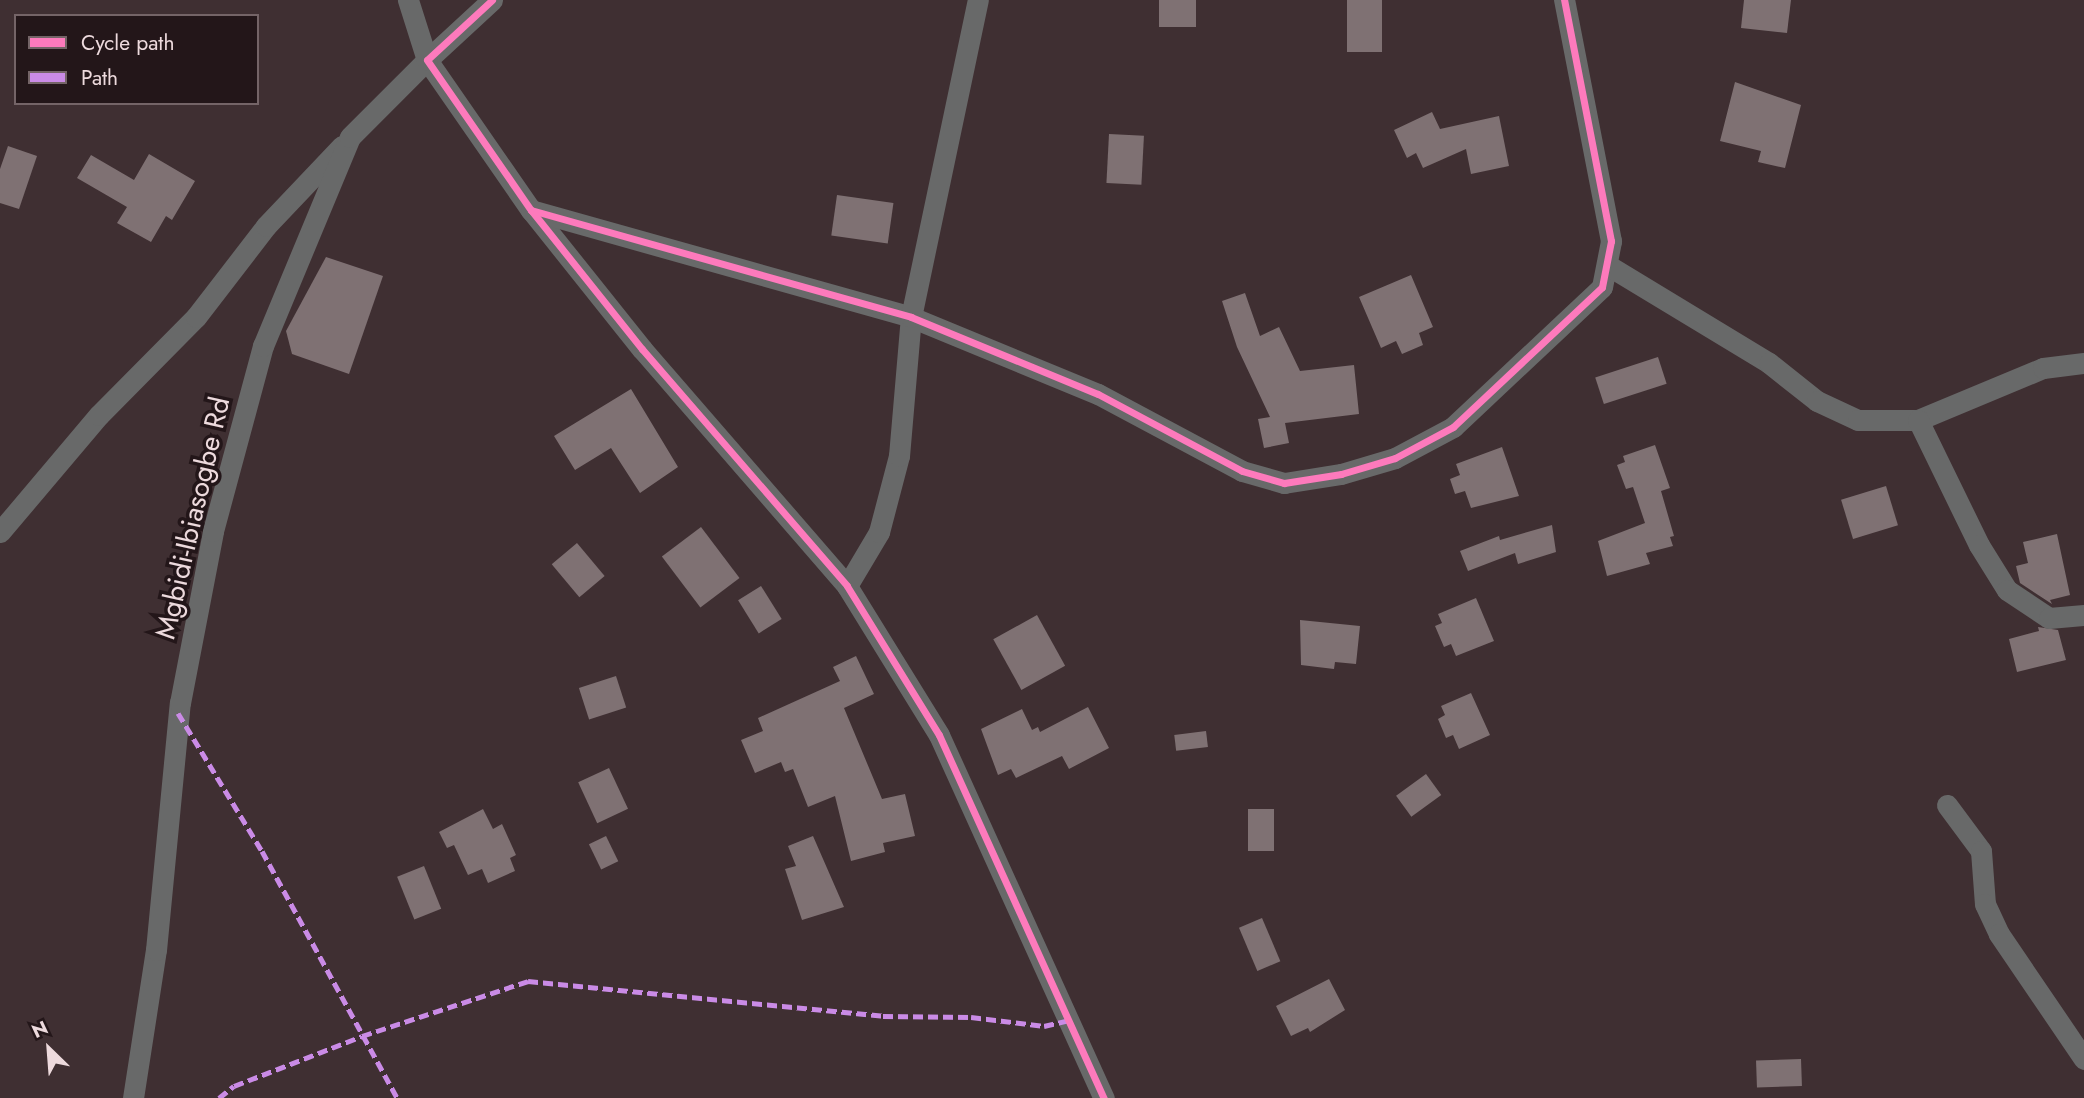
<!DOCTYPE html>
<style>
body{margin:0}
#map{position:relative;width:2084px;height:1098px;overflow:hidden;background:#3f2f32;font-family:Jost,sans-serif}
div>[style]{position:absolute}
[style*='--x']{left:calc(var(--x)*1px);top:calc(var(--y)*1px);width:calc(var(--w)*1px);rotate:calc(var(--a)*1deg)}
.building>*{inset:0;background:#7f7173;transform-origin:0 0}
.minor>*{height:21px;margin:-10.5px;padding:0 10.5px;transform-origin:10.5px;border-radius:10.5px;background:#686969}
.quiet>*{height:5px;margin-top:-2.5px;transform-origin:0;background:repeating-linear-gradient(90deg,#ca8be6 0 10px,transparent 0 15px)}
.cycleway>*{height:7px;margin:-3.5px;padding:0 3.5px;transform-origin:3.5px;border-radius:3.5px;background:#fd7abc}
span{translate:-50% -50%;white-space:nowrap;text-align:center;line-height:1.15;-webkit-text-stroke:7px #231619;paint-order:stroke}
.street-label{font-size:28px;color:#eddadd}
.legend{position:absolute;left:14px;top:14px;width:245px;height:91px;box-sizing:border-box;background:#231619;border:2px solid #746467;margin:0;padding:9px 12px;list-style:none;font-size:21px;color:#eddadd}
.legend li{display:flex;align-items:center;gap:14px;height:35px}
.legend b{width:35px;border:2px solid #746467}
.north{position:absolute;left:14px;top:1014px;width:70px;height:70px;-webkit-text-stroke:5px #231619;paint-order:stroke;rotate:335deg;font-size:19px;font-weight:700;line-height:28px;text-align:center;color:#eddadd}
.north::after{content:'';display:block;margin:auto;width:24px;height:32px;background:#eddadd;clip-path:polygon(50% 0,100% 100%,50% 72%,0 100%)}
</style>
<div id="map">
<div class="building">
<div style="left:1159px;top:0;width:37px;height:27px"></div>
<div style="left:1347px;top:0;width:35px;height:52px"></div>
<div style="clip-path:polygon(1744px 0,1791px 0,1787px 33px,1741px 28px)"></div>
<div style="clip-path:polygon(1735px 82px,1801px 105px,1785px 168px,1758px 162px,1761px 151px,1720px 141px)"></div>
<div style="clip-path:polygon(1432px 112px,1440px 129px,1499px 116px,1509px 166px,1471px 174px,1466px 149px,1423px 168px,1416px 153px,1407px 158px,1394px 130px)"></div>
<div style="left:1109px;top:134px;width:35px;height:49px;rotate:3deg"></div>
<div style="clip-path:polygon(8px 146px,37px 156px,19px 209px,0 203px,0 169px)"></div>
<div style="clip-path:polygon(149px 154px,195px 181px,172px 220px,166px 216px,151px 242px,117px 223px,127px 207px,77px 178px,91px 155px,134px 180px)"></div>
<div style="left:837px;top:195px;width:57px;height:41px;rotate:8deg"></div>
<div style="clip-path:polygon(326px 257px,383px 276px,349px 374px,292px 354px,286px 331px)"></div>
<div style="clip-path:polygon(1411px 275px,1433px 327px,1419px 333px,1423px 345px,1402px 354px,1396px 341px,1381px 348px,1359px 297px)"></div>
<div style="clip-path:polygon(1245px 293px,1260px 336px,1279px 327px,1300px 371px,1354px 365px,1359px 414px,1285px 423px,1289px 443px,1264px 448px,1258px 419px,1270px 417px,1237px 347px,1222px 301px)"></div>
<div style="left:1658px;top:357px;width:28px;height:66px;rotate:72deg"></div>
<div style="clip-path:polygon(631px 389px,678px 467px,640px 493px,611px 448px,575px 470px,554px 436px)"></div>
<div style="clip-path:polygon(1655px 445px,1670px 488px,1661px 491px,1674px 536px,1670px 537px,1673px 546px,1646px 553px,1650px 564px,1607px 576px,1598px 541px,1645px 523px,1633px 487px,1626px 489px,1617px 465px,1625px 462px,1623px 456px)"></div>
<div style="clip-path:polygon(1502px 447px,1519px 496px,1471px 508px,1465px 491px,1455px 494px,1450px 479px,1460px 475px,1456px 464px)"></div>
<div style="left:1886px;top:486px;width:41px;height:47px;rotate:73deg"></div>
<div style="clip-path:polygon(1552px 525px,1556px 552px,1518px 564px,1515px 553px,1468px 571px,1460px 551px,1499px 536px,1500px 540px)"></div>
<div style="left:701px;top:527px;width:64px;height:49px;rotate:53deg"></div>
<div style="clip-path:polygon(2057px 534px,2070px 595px,2050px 600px,2052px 604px,2020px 583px,2016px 566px,2028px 563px,2023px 542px)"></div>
<div style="left:577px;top:543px;width:43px;height:33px;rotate:50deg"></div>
<div style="left:761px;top:586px;width:39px;height:27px;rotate:58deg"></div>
<div style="clip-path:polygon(1476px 598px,1494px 641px,1456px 656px,1451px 644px,1444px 647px,1435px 626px,1442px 623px,1438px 614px)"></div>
<div style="left:1037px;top:615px;width:58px;height:50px;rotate:61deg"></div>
<div style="clip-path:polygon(1300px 620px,1360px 626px,1356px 664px,1335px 662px,1334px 669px,1301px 665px)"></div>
<div style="clip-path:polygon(2038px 627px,2058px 630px,2066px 660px,2017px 672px,2009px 639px,2039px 631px)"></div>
<div style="clip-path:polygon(856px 656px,874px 694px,844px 708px,882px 799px,905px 794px,915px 836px,883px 843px,885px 852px,851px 861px,835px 796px,808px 807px,793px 769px,785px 772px,781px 762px,755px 773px,741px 740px,763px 731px,758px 718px,840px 681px,833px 667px)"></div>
<div style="left:616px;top:676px;width:33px;height:39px;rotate:72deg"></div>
<div style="clip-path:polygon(1471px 693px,1490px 735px,1459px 749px,1453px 735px,1446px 738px,1438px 719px,1445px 715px,1441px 706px)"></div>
<div style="clip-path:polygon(1088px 707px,1109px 748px,1069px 769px,1062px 756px,1016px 778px,1011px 769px,998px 775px,981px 729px,1022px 709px,1032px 730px,1038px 727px,1040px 732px)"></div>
<div style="left:1206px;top:731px;width:16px;height:32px;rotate:83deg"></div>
<div style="left:609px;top:768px;width:45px;height:34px;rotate:65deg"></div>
<div style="left:1426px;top:774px;width:26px;height:37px;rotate:54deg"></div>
<div style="clip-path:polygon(483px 809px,493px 829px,502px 824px,516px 855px,510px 858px,515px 871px,488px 883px,482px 869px,468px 875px,454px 845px,447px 848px,439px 832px)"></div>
<div style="left:1248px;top:809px;width:26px;height:42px"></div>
<div style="left:606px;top:836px;width:28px;height:19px;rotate:64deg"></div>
<div style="clip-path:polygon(813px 836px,844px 907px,802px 920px,785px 869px,796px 866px,788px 846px)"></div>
<div style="left:424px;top:866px;width:46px;height:29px;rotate:68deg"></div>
<div style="left:1262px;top:918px;width:47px;height:25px;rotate:67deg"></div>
<div style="clip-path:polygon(1329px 979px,1345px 1010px,1310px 1032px,1308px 1028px,1291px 1036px,1276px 1006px)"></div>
<div style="left:1801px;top:1059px;width:27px;height:45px;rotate:88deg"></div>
</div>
<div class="minor">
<div style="--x:492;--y:0;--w:88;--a:137.3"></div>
<div style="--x:427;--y:60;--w:183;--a:55.3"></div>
<div style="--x:531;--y:210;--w:178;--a:51.4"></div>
<div style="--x:642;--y:349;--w:313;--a:49.1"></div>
<div style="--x:847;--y:586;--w:175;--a:58.3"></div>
<div style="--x:939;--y:735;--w:399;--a:65.6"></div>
<div style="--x:531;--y:210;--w:395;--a:15.7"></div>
<div style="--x:911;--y:317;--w:202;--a:22.4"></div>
<div style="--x:1098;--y:394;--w:163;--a:28.1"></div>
<div style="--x:1242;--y:471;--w:44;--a:15.9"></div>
<div style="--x:1284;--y:483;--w:58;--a:-9"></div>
<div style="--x:1341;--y:474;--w:56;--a:-16.5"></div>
<div style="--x:1395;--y:458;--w:66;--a:-28.1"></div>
<div style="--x:1453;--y:427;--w:204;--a:-43.2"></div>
<div style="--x:1602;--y:287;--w:47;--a:-78.9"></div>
<div style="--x:1611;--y:241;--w:246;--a:-101"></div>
<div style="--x:1609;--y:266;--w:187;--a:31.2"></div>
<div style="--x:1769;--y:363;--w:61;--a:38.4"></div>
<div style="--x:1817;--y:401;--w:45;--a:24.9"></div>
<div style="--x:1858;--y:420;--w:60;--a:0"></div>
<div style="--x:1918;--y:420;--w:135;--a:-22.6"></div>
<div style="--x:2043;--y:368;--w:41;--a:-7"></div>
<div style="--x:1918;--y:420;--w:139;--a:64"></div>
<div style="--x:1979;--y:545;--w:53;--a:58.1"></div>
<div style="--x:2007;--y:590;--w:50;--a:33.7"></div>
<div style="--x:2049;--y:618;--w:35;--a:-5"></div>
<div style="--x:0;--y:532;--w:153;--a:-49.8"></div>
<div style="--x:99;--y:415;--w:138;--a:-45.3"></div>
<div style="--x:196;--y:317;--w:115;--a:-52.4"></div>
<div style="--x:266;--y:226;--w:110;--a:-46.5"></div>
<div style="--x:847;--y:586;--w:63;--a:-59.3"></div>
<div style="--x:879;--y:532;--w:79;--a:-75.3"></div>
<div style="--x:899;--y:456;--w:140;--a:-85.1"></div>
<div style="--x:911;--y:317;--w:324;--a:-78.1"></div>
<div style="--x:1947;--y:805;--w:57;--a:53.5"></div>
<div style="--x:1981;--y:851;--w:53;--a:85.7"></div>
<div style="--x:1985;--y:904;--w:33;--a:65"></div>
<div style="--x:1999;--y:934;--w:151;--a:55.8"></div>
<div style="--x:133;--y:1098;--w:150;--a:-81.2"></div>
<div style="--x:156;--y:950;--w:248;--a:-84.5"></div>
<div style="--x:180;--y:703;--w:175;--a:-79.1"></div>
<div style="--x:213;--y:531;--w:192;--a:-74.9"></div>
<div style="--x:263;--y:346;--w:226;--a:-67.4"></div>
<div style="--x:350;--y:137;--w:109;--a:-45"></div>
<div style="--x:427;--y:60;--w:63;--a:-107.6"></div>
</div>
<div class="quiet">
<div style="--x:178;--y:713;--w:162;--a:58.7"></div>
<div style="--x:262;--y:851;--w:281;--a:61.3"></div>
<div style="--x:219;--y:1098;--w:19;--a:-39"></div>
<div style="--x:234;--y:1086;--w:137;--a:-21.3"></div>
<div style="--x:362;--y:1036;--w:175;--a:-18.3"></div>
<div style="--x:528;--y:981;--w:357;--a:5.6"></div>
<div style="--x:883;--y:1016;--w:88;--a:0.7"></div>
<div style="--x:971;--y:1017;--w:74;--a:7"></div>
<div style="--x:1044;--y:1026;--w:26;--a:-13"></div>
</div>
<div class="cycleway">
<div style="--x:492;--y:0;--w:88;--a:137.3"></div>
<div style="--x:427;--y:60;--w:183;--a:55.3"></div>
<div style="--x:531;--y:210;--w:178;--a:51.4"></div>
<div style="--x:642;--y:349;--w:313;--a:49.1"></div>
<div style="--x:847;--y:586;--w:175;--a:58.3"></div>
<div style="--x:939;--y:735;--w:399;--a:65.6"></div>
<div style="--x:531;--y:210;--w:395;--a:15.7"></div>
<div style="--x:911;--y:317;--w:202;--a:22.4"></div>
<div style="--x:1098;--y:394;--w:163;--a:28.1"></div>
<div style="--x:1242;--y:471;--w:44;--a:15.9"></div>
<div style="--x:1284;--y:483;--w:58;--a:-9"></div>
<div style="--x:1341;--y:474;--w:56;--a:-16.5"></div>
<div style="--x:1395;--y:458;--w:66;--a:-28.1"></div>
<div style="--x:1453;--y:427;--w:204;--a:-43.2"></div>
<div style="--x:1602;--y:287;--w:47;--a:-78.9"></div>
<div style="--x:1611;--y:241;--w:246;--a:-101"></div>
</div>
<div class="street-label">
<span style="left:193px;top:518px;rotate:-77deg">Mgbidi-Ibiasogbe Rd</span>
</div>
<ul class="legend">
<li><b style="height:9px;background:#fd7abc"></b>Cycle path</li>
<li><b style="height:9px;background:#ca8be6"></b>Path</li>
</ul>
<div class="north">N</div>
</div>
